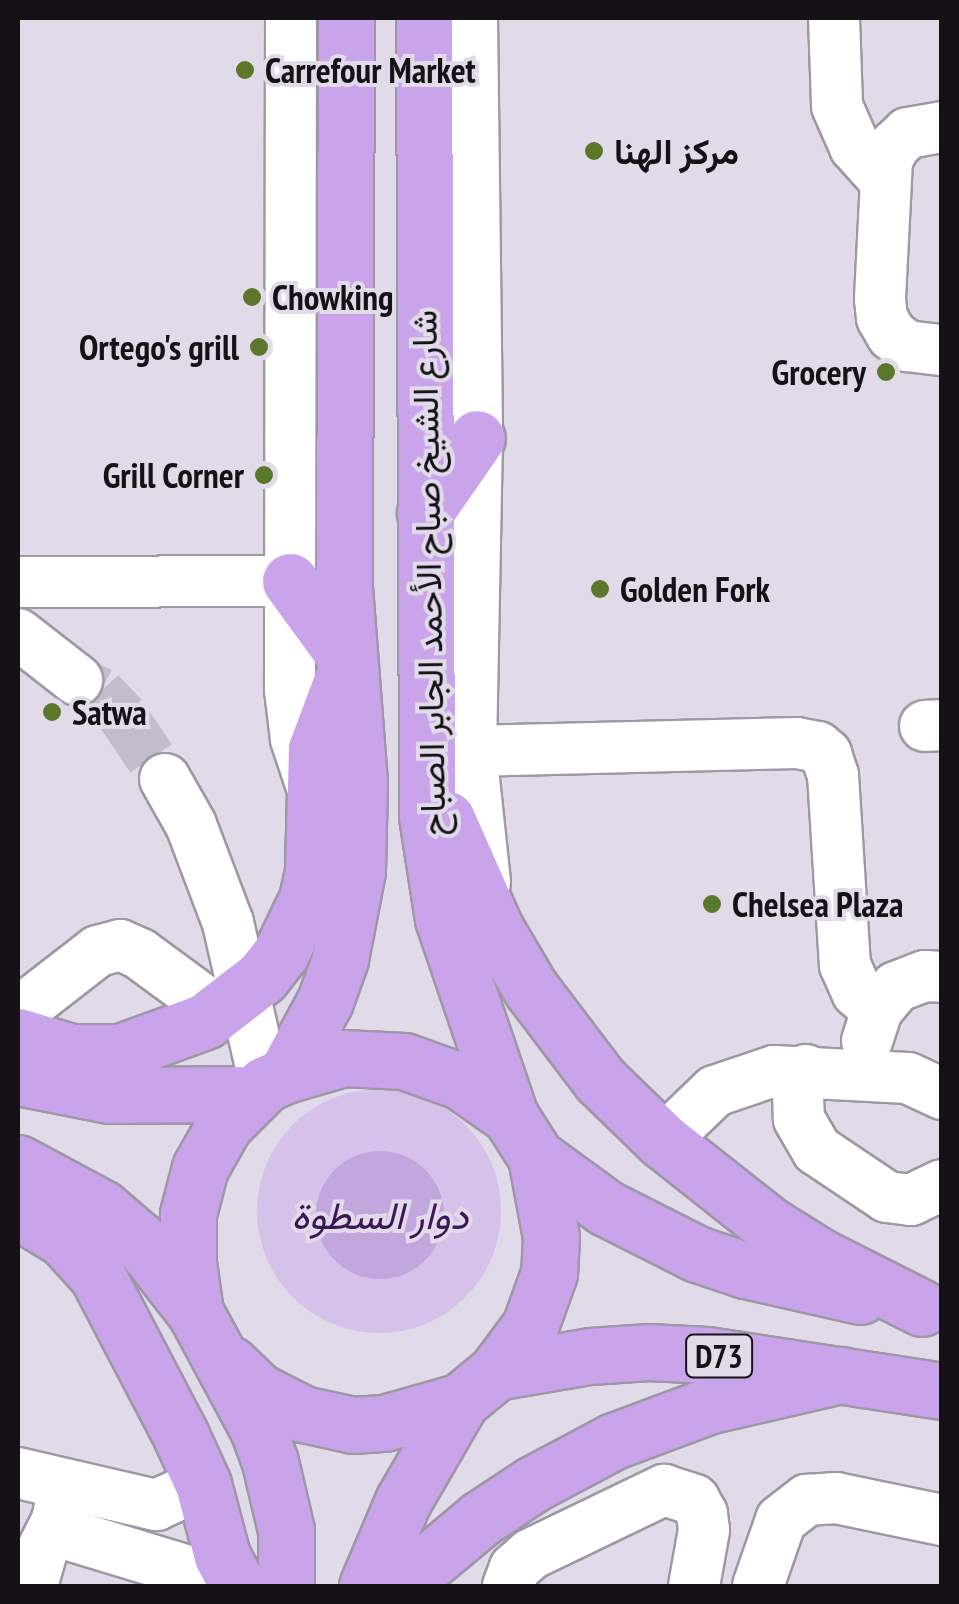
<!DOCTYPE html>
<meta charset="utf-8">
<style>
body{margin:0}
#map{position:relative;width:959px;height:1604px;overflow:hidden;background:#e1dbe9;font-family:"PT Sans Narrow",Vazirmatn,sans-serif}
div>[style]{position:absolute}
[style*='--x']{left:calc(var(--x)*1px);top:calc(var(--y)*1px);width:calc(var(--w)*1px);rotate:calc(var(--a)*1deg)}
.green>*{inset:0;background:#d5c1ea}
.round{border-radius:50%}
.water>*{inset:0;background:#c2a7df}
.minor-tunnel>*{height:50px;margin-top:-25px;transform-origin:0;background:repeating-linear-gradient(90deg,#c2bdca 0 50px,transparent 0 75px)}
.roads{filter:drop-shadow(2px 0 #9e97a5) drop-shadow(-2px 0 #9e97a5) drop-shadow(0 2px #9e97a5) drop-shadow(0 -2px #9e97a5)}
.minor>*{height:50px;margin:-25px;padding:0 25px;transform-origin:25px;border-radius:25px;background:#fff}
.major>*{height:55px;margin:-27.5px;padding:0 27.5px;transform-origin:27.5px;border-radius:27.5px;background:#caa4eb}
.dots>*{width:28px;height:28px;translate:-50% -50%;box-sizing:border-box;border:5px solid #e1dbe9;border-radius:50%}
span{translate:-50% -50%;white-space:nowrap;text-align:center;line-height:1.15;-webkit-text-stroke:8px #e1dbe9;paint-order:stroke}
.shield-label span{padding:2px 8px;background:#e1dbe9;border:2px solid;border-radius:8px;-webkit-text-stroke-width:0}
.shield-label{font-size:32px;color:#141217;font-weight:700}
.poi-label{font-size:35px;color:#141217;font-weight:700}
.left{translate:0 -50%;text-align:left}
.right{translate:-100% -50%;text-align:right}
.street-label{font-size:35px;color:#141217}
.water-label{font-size:38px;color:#3b1557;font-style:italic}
.frame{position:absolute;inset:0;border:20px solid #141217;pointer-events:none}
</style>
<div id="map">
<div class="green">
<div class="round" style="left:257px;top:1089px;width:244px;height:244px"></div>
</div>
<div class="water">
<div class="round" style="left:316px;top:1151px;width:128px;height:128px"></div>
</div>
<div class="minor-tunnel">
<div style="--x:77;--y:680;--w:26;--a:28"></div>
<div style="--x:100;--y:692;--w:34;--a:47"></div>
<div style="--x:123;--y:717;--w:75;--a:55.9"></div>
</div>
<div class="roads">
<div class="minor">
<div style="--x:291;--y:18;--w:672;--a:90.09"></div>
<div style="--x:290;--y:690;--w:49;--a:83"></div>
<div style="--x:296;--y:739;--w:51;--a:71.6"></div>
<div style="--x:472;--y:18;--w:420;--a:89.3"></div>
<div style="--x:477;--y:438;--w:313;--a:91.1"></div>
<div style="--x:471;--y:751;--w:132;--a:83.9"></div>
<div style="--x:834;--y:18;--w:88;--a:88"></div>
<div style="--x:837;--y:106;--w:45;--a:66.3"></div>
<div style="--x:855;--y:147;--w:42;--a:47.9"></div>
<div style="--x:942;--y:127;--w:35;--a:170"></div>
<div style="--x:908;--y:133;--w:18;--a:137"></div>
<div style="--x:895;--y:145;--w:17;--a:118"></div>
<div style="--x:887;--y:160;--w:139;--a:92.9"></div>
<div style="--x:880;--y:299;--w:19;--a:84"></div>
<div style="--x:882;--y:318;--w:20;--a:60"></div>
<div style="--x:892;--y:335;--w:19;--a:36"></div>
<div style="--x:907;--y:346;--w:35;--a:7"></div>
<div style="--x:18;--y:582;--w:272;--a:-0.2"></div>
<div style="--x:18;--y:634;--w:75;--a:37.9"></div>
<div style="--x:925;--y:726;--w:17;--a:-3"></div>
<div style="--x:471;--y:751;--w:326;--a:-1.4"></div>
<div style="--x:797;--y:743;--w:21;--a:11"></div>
<div style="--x:818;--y:747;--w:11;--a:41"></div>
<div style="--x:826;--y:754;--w:22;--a:72"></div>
<div style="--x:833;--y:775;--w:190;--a:86.4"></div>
<div style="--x:845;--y:965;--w:30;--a:66"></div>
<div style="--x:857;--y:992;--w:27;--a:42"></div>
<div style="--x:165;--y:779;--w:53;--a:60.5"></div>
<div style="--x:191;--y:825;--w:105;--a:69.3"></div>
<div style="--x:228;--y:923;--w:165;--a:77.1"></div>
<div style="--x:18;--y:1013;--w:101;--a:-37.8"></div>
<div style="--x:98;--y:951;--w:23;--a:-15"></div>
<div style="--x:120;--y:945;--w:22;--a:24"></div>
<div style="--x:140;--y:954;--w:98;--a:36.3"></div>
<div style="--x:867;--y:1041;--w:33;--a:-72"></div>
<div style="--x:877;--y:1010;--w:30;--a:-50"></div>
<div style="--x:896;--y:987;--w:31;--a:-21"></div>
<div style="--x:925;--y:976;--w:17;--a:3"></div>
<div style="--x:806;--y:1070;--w:26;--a:108"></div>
<div style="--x:798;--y:1095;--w:24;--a:88"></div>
<div style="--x:799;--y:1119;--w:36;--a:60"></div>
<div style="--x:817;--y:1150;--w:84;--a:33.9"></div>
<div style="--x:887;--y:1197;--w:24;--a:7"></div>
<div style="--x:911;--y:1200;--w:34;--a:-26"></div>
<div style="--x:663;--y:1141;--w:72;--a:-43.9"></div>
<div style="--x:715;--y:1091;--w:62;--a:-18.7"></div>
<div style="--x:774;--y:1071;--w:134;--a:3"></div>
<div style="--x:908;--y:1078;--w:38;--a:25"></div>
<div style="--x:18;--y:1473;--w:142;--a:13.1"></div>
<div style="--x:156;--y:1505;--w:51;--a:-24.1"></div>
<div style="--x:64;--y:1485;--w:36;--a:101"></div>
<div style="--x:57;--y:1520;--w:17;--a:57"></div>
<div style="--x:66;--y:1534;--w:179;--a:16.9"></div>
<div style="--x:32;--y:1586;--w:37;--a:-74"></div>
<div style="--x:42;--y:1550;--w:34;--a:-63"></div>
<div style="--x:508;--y:1586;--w:19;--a:-69"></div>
<div style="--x:515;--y:1568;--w:21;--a:-41"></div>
<div style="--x:531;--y:1554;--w:148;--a:-25.7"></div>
<div style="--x:664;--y:1490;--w:32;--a:18"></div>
<div style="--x:694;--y:1500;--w:16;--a:60"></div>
<div style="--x:702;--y:1514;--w:16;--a:83"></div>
<div style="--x:704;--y:1530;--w:57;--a:100.1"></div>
<div style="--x:758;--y:1586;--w:70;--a:-70.8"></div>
<div style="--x:781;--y:1520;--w:33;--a:-38"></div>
<div style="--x:807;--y:1500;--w:29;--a:-4"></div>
<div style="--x:836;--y:1498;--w:108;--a:11.7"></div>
</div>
<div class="major">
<div style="--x:424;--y:18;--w:798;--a:89.78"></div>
<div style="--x:427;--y:816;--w:104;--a:81.2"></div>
<div style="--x:443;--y:919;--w:208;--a:71.2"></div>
<div style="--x:425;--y:513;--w:91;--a:-55.3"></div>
<div style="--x:290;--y:581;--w:100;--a:53.9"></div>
<div style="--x:447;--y:819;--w:119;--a:66.2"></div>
<div style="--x:495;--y:928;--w:71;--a:59.5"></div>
<div style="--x:531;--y:989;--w:114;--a:52.8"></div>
<div style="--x:600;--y:1080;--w:88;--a:44.1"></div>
<div style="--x:663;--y:1141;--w:134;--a:38.3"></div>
<div style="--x:768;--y:1224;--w:62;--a:31.9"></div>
<div style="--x:821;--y:1257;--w:113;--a:26.8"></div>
<div style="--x:18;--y:1036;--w:55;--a:16.8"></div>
<div style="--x:71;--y:1052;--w:49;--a:0"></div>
<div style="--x:120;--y:1052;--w:90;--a:-20"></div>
<div style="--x:205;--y:1021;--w:72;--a:-37.7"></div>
<div style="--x:262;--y:977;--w:31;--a:-52"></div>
<div style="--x:281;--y:953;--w:60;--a:-64.3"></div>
<div style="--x:307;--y:899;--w:30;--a:-78"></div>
<div style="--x:313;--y:870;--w:121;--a:-88.6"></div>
<div style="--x:316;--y:749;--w:80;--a:-69.5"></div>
<div style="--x:285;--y:1075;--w:84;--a:-61.6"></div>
<div style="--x:325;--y:1001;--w:45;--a:-70.3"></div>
<div style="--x:340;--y:959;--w:90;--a:-79.1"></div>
<div style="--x:357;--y:871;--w:89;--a:-88.7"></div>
<div style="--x:359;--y:782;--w:198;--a:-94.4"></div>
<div style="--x:344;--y:585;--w:567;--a:-89.8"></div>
<div style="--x:18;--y:1077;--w:93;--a:11.2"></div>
<div style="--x:109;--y:1095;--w:146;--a:-0.4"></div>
<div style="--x:536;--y:1157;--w:87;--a:36.1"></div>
<div style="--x:606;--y:1208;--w:102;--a:26.8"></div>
<div style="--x:697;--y:1254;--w:51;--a:18.4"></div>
<div style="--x:745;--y:1270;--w:118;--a:12.7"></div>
<div style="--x:18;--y:1163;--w:95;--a:28.2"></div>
<div style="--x:102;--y:1208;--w:48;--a:40.7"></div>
<div style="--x:138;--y:1239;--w:93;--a:52"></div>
<div style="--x:195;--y:1312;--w:133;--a:61.7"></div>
<div style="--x:258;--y:1429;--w:35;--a:70"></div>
<div style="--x:270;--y:1462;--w:70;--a:76.8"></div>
<div style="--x:286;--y:1530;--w:56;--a:90"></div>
<div style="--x:18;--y:1211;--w:54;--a:31.3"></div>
<div style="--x:64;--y:1239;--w:49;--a:47.5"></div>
<div style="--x:97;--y:1275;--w:182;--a:62.4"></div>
<div style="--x:181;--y:1436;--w:53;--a:65.4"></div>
<div style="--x:203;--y:1484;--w:74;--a:75.2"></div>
<div style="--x:222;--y:1556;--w:34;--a:62"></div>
<div style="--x:195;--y:1312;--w:49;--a:-98.1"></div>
<div style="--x:188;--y:1263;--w:49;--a:-90"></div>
<div style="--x:188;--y:1214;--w:48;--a:-75.4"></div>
<div style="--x:200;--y:1168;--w:49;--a:-60.8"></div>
<div style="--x:224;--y:1125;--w:58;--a:-45"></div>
<div style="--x:265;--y:1084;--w:22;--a:-24"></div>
<div style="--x:285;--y:1075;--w:61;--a:-16.1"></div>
<div style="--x:344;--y:1058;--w:60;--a:2.9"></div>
<div style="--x:404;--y:1061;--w:59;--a:19.7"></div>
<div style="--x:460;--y:1081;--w:61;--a:35"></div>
<div style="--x:510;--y:1116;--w:49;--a:57.6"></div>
<div style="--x:536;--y:1157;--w:81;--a:79.4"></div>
<div style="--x:551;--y:1237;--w:36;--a:93"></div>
<div style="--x:549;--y:1273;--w:56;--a:109.7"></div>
<div style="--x:530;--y:1326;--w:57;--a:126.5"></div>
<div style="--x:496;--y:1372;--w:45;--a:140.4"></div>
<div style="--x:461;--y:1401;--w:116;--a:120.1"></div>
<div style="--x:403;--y:1501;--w:92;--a:113"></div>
<div style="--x:230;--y:1364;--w:39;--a:44"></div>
<div style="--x:258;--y:1391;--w:51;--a:27.1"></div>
<div style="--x:303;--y:1414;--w:51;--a:12.4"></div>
<div style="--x:353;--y:1425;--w:31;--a:-4"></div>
<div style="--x:384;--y:1423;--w:80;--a:-15.9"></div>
<div style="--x:496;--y:1372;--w:95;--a:-9.7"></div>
<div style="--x:590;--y:1356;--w:59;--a:-3.9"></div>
<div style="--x:649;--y:1352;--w:58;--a:3"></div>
<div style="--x:707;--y:1355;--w:238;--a:8.7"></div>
<div style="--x:400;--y:1586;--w:104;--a:-39.9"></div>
<div style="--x:480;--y:1519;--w:64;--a:-33.4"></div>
<div style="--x:533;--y:1484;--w:92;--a:-28"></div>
<div style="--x:614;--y:1441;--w:103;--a:-20.4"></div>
<div style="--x:711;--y:1405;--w:133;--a:-13"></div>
</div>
</div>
<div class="dots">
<div style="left:245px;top:70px;background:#5b772b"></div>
<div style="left:594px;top:151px;background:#5b772b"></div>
<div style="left:252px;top:297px;background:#5b772b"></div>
<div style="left:259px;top:347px;background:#5b772b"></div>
<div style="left:886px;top:372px;background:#5b772b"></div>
<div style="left:264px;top:475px;background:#5b772b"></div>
<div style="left:600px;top:589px;background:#5b772b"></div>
<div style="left:52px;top:712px;background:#5b772b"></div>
<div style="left:712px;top:904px;background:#5b772b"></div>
</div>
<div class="shield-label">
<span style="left:719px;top:1356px">D73</span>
</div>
<div class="poi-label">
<span class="left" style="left:265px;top:70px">Carrefour Market</span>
<span class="left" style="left:614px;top:151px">مركز الهنا</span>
<span class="left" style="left:272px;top:297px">Chowking</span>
<span class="right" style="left:239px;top:347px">Ortego's grill</span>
<span class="right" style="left:866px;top:372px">Grocery</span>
<span class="right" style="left:244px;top:475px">Grill Corner</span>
<span class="left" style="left:620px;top:589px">Golden Fork</span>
<span class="left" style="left:72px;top:712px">Satwa</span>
<span class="left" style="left:732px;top:904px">Chelsea Plaza</span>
</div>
<div class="street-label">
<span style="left:428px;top:573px;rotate:-91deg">شارع الشيخ صباح الأحمد الجابر الصباح</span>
</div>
<div class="water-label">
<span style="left:380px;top:1215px">دوار السطوة</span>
</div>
<div class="frame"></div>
</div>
